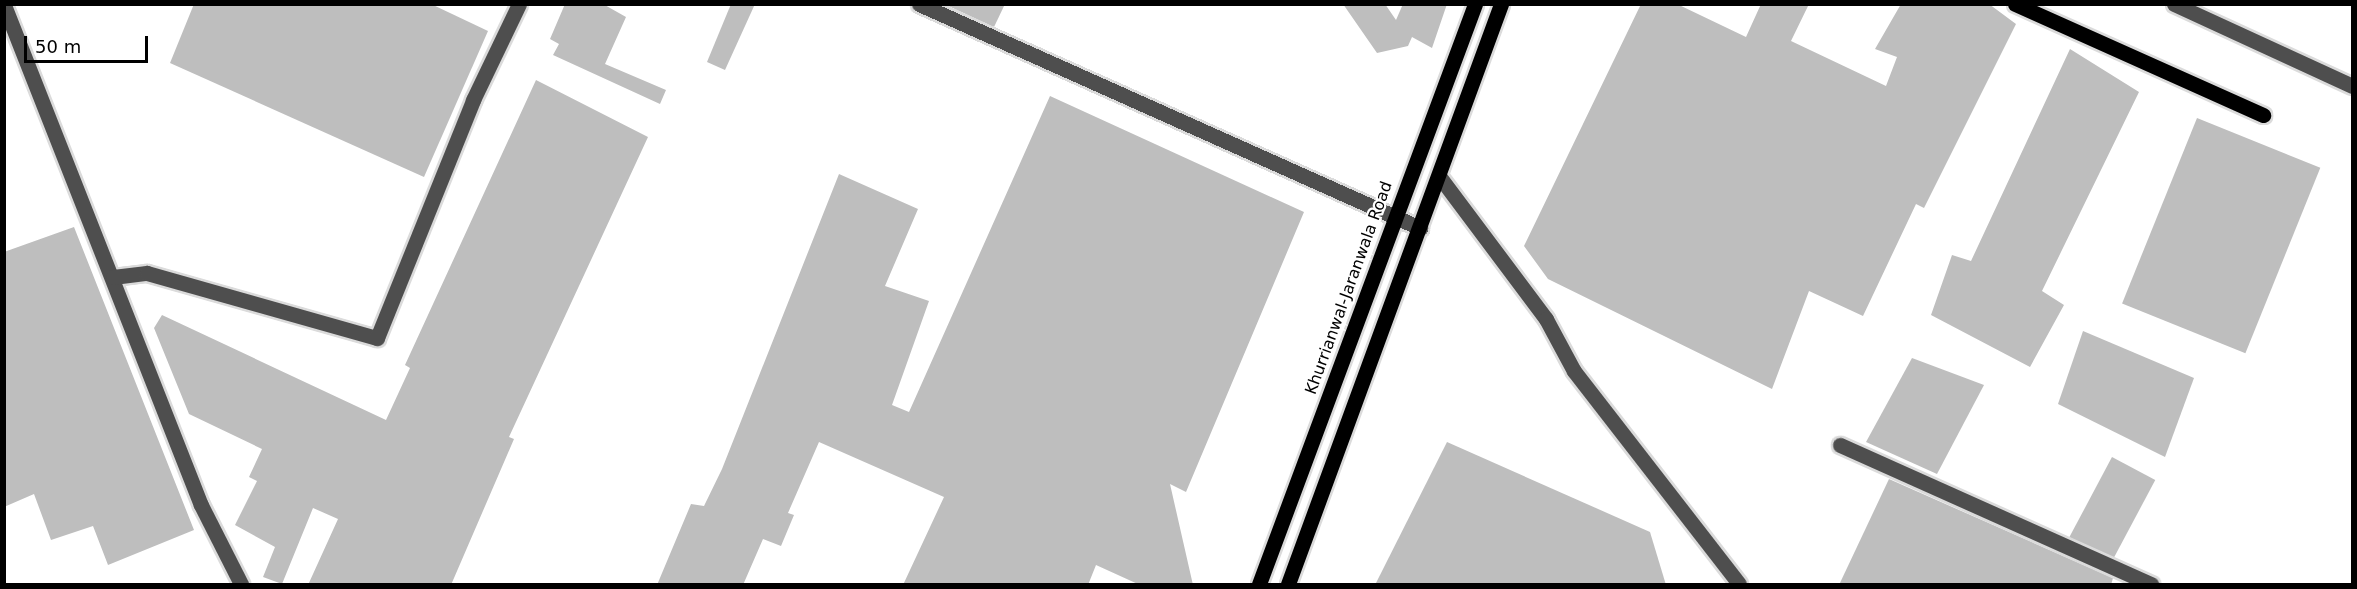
<!DOCTYPE html>
<style>
body{margin:0}
#map{position:relative;width:2357px;height:589px;overflow:hidden;background:#fff;font-family:"DejaVu Sans",sans-serif}
div>[style]{position:absolute}
[style*='--x']{left:calc(var(--x)*1px);top:calc(var(--y)*1px);width:calc(var(--w)*1px);rotate:calc(var(--a)*1deg)}
.building>*{inset:0;background:#bebebe;transform-origin:0 0}
.roads{filter:drop-shadow(2px 0 #dbdbdb) drop-shadow(-2px 0 #dbdbdb) drop-shadow(0 2px #dbdbdb) drop-shadow(0 -2px #dbdbdb)}
.minor>*{height:15px;margin:-7.5px;padding:0 7.5px;transform-origin:7.5px;border-radius:7.5px;background:#4e4e4e}
.major>*{height:15px;margin:-7.5px;padding:0 7.5px;transform-origin:7.5px;border-radius:7.5px;background:#000}
span{translate:-50% -50%;white-space:nowrap;text-align:center;line-height:1.15;-webkit-text-stroke:4.5px #fff;paint-order:stroke}
.street-label{font-size:16px;color:#000}
.frame{position:absolute;inset:0;border:6px solid #000;pointer-events:none}
.scale{position:absolute;left:24px;top:36px;width:124px;height:27px;box-sizing:border-box;border:3px solid #000;border-top:0;padding-left:8px;font-size:18px;line-height:21px;white-space:nowrap;color:#000;-webkit-text-stroke:4px #fff;paint-order:stroke}
</style>
<div id="map">
<div class="building">
<div style="clip-path:polygon(194px 4px,431px 4px,488px 31px,424px 177px,170px 63px)"></div>
<div style="clip-path:polygon(565px 4px,603px 4px,626px 17px,605px 64px,666px 90px,660px 104px,553px 55px,559px 44px,550px 39px)"></div>
<div style="clip-path:polygon(731px 4px,755px 4px,725px 70px,707px 62px)"></div>
<div style="clip-path:polygon(944px 4px,1005px 4px,994px 27px)"></div>
<div style="clip-path:polygon(1343px 4px,1385px 4px,1396px 20px,1403px 4px,1447px 4px,1432px 48px,1412px 37px,1408px 46px,1377px 53px)"></div>
<div style="clip-path:polygon(1641px 4px,1677px 4px,1746px 37px,1761px 4px,1809px 4px,1791px 41px,1886px 86px,1897px 57px,1875px 49px,1901px 4px,1989px 4px,2016px 24px,1924px 208px,1916px 204px,1863px 316px,1809px 291px,1772px 389px,1548px 279px,1524px 246px)"></div>
<div style="clip-path:polygon(2070px 49px,2139px 92px,2042px 291px,2064px 305px,2030px 367px,1931px 315px,1952px 255px,1971px 261px)"></div>
<div style="clip-path:polygon(536px 80px,648px 137px,509px 437px,514px 439px,451px 585px,308px 585px,338px 519px,313px 508px,282px 584px,263px 577px,275px 547px,235px 525px,257px 481px,249px 477px,262px 449px,189px 414px,154px 328px,162px 315px,386px 420px,410px 368px,405px 365px)"></div>
<div style="clip-path:polygon(1050px 96px,1304px 212px,1186px 492px,1170px 484px,1193px 585px,1140px 585px,1096px 565px,1088px 585px,903px 585px,944px 497px,819px 442px,788px 513px,794px 515px,781px 546px,763px 539px,743px 585px,657px 585px,691px 504px,704px 506px,722px 469px,839px 174px,918px 209px,885px 286px,929px 301px,892px 405px,909px 412px)"></div>
<div style="left:2197px;top:118px;width:133px;height:200px;rotate:22deg"></div>
<div style="clip-path:polygon(74px 227px,194px 530px,108px 565px,93px 526px,51px 540px,34px 494px,4px 507px,4px 252px)"></div>
<div style="clip-path:polygon(2083px 331px,2194px 378px,2165px 457px,2058px 404px)"></div>
<div style="clip-path:polygon(1912px 358px,1984px 385px,1937px 474px,1866px 442px)"></div>
<div style="clip-path:polygon(1447px 442px,1650px 532px,1666px 585px,1375px 585px)"></div>
<div style="left:2112px;top:457px;width:49px;height:91px;rotate:28deg"></div>
<div style="clip-path:polygon(1889px 479px,2113px 578px,2111px 585px,1839px 585px)"></div>
</div>
<div class="roads">
<div class="minor">
<div style="--x:919;--y:4;--w:549;--a:24.09"></div>
<div style="--x:2174;--y:4;--w:196;--a:24.7"></div>
<div style="--x:4;--y:5;--w:537;--a:68.5"></div>
<div style="--x:201;--y:505;--w:89;--a:63.1"></div>
<div style="--x:1439;--y:176;--w:179;--a:53.2"></div>
<div style="--x:1546;--y:319;--w:59;--a:61.7"></div>
<div style="--x:1574;--y:371;--w:269;--a:52.2"></div>
<div style="--x:113;--y:277;--w:34;--a:-7"></div>
<div style="--x:147;--y:273;--w:239;--a:15.8"></div>
<div style="--x:377;--y:338;--w:257;--a:-68"></div>
<div style="--x:473;--y:100;--w:106;--a:-64.4"></div>
<div style="--x:1840;--y:445;--w:341;--a:24.1"></div>
</div>
<div class="major">
<div style="--x:2015;--y:4;--w:272;--a:24.1"></div>
<div style="--x:1259;--y:584;--w:619;--a:-69.57"></div>
<div style="--x:1288;--y:584;--w:618;--a:-69.83"></div>
</div>
</div>
<div class="street-label">
<span style="left:1349px;top:288px;rotate:-70deg">Khurrianwal-Jaranwala Road</span>
</div>
<div class="frame"></div>
<div class="scale">50 m</div>
</div>
